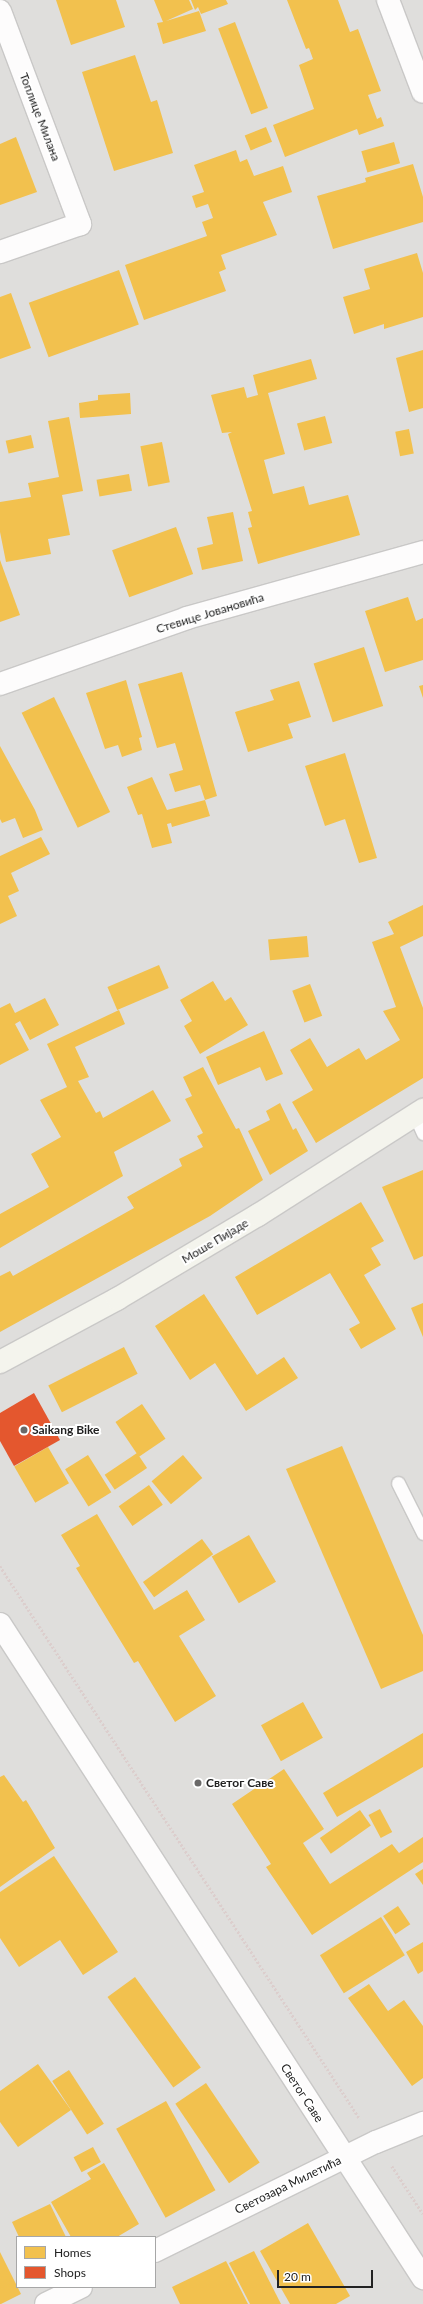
<!DOCTYPE html>
<meta charset="utf-8">
<style>
body{margin:0}
#map{position:relative;width:423px;height:2304px;overflow:hidden;background:#f0eeeb;font-family:Lato,sans-serif}
div>[style]{position:absolute}
[style*='--x']{left:calc(var(--x)*1px);top:calc(var(--y)*1px);width:calc(var(--w)*1px);rotate:calc(var(--a)*1deg)}
.residential>*{inset:0;background:#dfdedc}
.homes>*{inset:0;background:#f2c14e;transform-origin:0 0}
.shops>*{inset:0;background:#e4572e}
.path>*{height:2.5px;margin-top:-1.25px;transform-origin:0;background:repeating-linear-gradient(90deg,#dccecd 0 2px,transparent 0 4px)}
.roads{filter:drop-shadow(1px 0 #c9c8c7) drop-shadow(-1px 0 #c9c8c7) drop-shadow(0 1px #c9c8c7) drop-shadow(0 -1px #c9c8c7)}
.service>*{height:13px;margin:-6.5px;padding:0 6.5px;transform-origin:6.5px;border-radius:6.5px;background:#fdfcfc}
.minor>*{height:22px;margin:-11px;padding:0 11px;transform-origin:11px;border-radius:11px;background:#fdfcfc}
.tertiary>*{height:22px;margin:-11px;padding:0 11px;transform-origin:11px;border-radius:11px;background:#fdfcfc}
.secondary>*{height:22px;margin:-11px;padding:0 11px;transform-origin:11px;border-radius:11px;background:#f4f4ed}
.dots>*{width:11px;height:11px;translate:-50% -50%;box-sizing:border-box;border:2px solid #fff;border-radius:50%}
span{translate:-50% -50%;white-space:nowrap;text-align:center;line-height:1.15;-webkit-text-stroke:4px #fff;paint-order:stroke}
.street-label{font-size:12px;color:#222}
.poi-label{font-size:12px;color:#222;font-weight:700}
.left{translate:0 -50%;text-align:left}
.legend{position:absolute;left:16px;top:2236px;width:140px;height:52px;box-sizing:border-box;background:#fff;border:1px solid #a7a7a7;margin:0;padding:5px 7px;list-style:none;font-size:12px;color:#222}
.legend li{display:flex;align-items:center;gap:8px;height:20px}
.legend b{width:20px;border:1px solid #a7a7a7}
.scale{position:absolute;left:277px;top:2270px;width:96px;height:18px;box-sizing:border-box;border:2px solid #222;border-top:0;padding-left:5px;font-size:12px;line-height:14px;white-space:nowrap;color:#222;-webkit-text-stroke:3px #fff;paint-order:stroke}
</style>
<div id="map">
<div class="residential">
<div style="clip-path:polygon(evenodd,0 0,423px 0,423px 2304px,0 2304px,0 0,17px 2237px,155px 2237px,155px 2287px,17px 2287px,17px 2237px)"></div>
</div>
<div class="homes">
<div style="clip-path:polygon(56px 0,116px 0,125px 27px,71px 45px)"></div>
<div style="clip-path:polygon(154px 0,189px 0,193px 9px,166px 21px,199px 11px,206px 31px,163px 44px,157px 23px,163px 22px)"></div>
<div style="clip-path:polygon(191px 0,226px 0,228px 4px,201px 14px,198px 7px,195px 10px)"></div>
<div style="clip-path:polygon(287px 0,338px 0,350px 32px,358px 29px,381px 91px,368px 95px,377px 119px,381px 117px,384px 126px,359px 135px,357px 129px,285px 157px,273px 125px,314px 109px,299px 65px,313px 59px,309px 48px,306px 49px)"></div>
<div style="left:235px;top:22px;width:92px;height:18px;rotate:69deg"></div>
<div style="clip-path:polygon(135px 55px,151px 102px,157px 100px,173px 153px,114px 171px,82px 72px)"></div>
<div style="left:266px;top:127px;width:16px;height:23px;rotate:68deg"></div>
<div style="clip-path:polygon(16px 137px,37px 192px,0 205px,0 144px)"></div>
<div style="left:394px;top:142px;width:22px;height:34px;rotate:74deg"></div>
<div style="clip-path:polygon(236px 150px,240px 162px,247px 159px,254px 176px,283px 166px,292px 192px,263px 202px,277px 235px,221px 255px,226px 269px,219px 272px,226px 291px,144px 320px,125px 265px,207px 236px,202px 222px,213px 218px,208px 204px,196px 208px,192px 196px,204px 192px,194px 165px)"></div>
<div style="clip-path:polygon(413px 164px,423px 197px,423px 222px,333px 249px,317px 196px,366px 182px,365px 178px)"></div>
<div style="clip-path:polygon(417px 253px,423px 273px,423px 317px,384px 329px,384px 324px,354px 334px,343px 297px,370px 289px,364px 269px)"></div>
<div style="left:119px;top:270px;width:58px;height:96px;rotate:70deg"></div>
<div style="clip-path:polygon(11px 293px,31px 348px,0 359px,0 297px)"></div>
<div style="clip-path:polygon(423px 350px,423px 408px,409px 412px,396px 358px)"></div>
<div style="clip-path:polygon(311px 359px,317px 379px,268px 393px,285px 454px,264px 460px,273px 494px,304px 486px,309px 505px,348px 495px,360px 535px,258px 564px,248px 528px,252px 527px,248px 512px,252px 511px,228px 434px,232px 432px,222px 433px,211px 395px,244px 387px,247px 398px,258px 395px,253px 375px)"></div>
<div style="clip-path:polygon(130px 393px,131px 414px,80px 418px,79px 403px,98px 400px,98px 395px)"></div>
<div style="left:325px;top:416px;width:28px;height:29px;rotate:75deg"></div>
<div style="clip-path:polygon(69px 417px,83px 491px,62px 495px,70px 535px,48px 539px,51px 554px,6px 562px,0 532px,0 502px,31px 497px,28px 483px,59px 477px,48px 421px)"></div>
<div style="left:409px;top:429px;width:25px;height:14px;rotate:79deg"></div>
<div style="left:31px;top:435px;width:13px;height:26px;rotate:77deg"></div>
<div style="left:162px;top:442px;width:41px;height:22px;rotate:79deg"></div>
<div style="left:129px;top:474px;width:17px;height:33px;rotate:80deg"></div>
<div style="clip-path:polygon(233px 512px,243px 561px,202px 570px,197px 548px,213px 544px,207px 517px)"></div>
<div style="left:176px;top:527px;width:50px;height:68px;rotate:70deg"></div>
<div style="clip-path:polygon(0 560px,20px 615px,0 622px)"></div>
<div style="clip-path:polygon(408px 597px,416px 621px,423px 618px,423px 660px,385px 672px,365px 611px)"></div>
<div style="left:364px;top:647px;width:62px;height:53px;rotate:72deg"></div>
<div style="clip-path:polygon(182px 672px,217px 796px,205px 800px,200px 785px,175px 792px,169px 774px,183px 770px,175px 743px,157px 748px,138px 684px)"></div>
<div style="clip-path:polygon(126px 680px,142px 737px,139px 738px,142px 750px,122px 757px,118px 745px,105px 749px,86px 693px)"></div>
<div style="clip-path:polygon(299px 681px,311px 717px,288px 724px,293px 738px,248px 752px,235px 712px,274px 700px,270px 690px)"></div>
<div style="clip-path:polygon(423px 685px,423px 698px,419px 686px)"></div>
<div style="left:54px;top:697px;width:128px;height:36px;rotate:64deg"></div>
<div style="clip-path:polygon(0 746px,35px 810px,43px 830px,23px 838px,15px 818px,2px 823px,0 819px)"></div>
<div style="clip-path:polygon(345px 753px,377px 858px,359px 863px,345px 819px,325px 826px,305px 766px)"></div>
<div style="clip-path:polygon(152px 777px,167px 810px,205px 800px,210px 816px,172px 827px,171px 823px,167px 824px,172px 843px,152px 848px,142px 814px,138px 815px,127px 787px)"></div>
<div style="clip-path:polygon(41px 837px,50px 854px,11px 873px,19px 891px,8px 896px,17px 916px,0 924px,0 856px)"></div>
<div style="clip-path:polygon(423px 905px,423px 936px,400px 947px,423px 1008px,423px 1078px,316px 1143px,292px 1102px,313px 1090px,290px 1050px,310px 1038px,327px 1067px,359px 1048px,366px 1060px,400px 1040px,383px 1011px,396px 1007px,372px 942px,394px 934px,388px 922px)"></div>
<div style="left:307px;top:936px;width:21px;height:39px;rotate:85deg"></div>
<div style="left:159px;top:965px;width:25px;height:56px;rotate:67deg"></div>
<div style="clip-path:polygon(213px 981px,225px 1001px,231px 997px,248px 1025px,200px 1054px,184px 1026px,192px 1021px,180px 1000px)"></div>
<div style="left:310px;top:984px;width:34px;height:19px;rotate:69deg"></div>
<div style="clip-path:polygon(45px 998px,59px 1025px,30px 1040px,20px 1021px,15px 1024px,29px 1050px,0 1065px,0 1008px,10px 1003px,15px 1013px)"></div>
<div style="clip-path:polygon(119px 1010px,125px 1024px,75px 1047px,89px 1077px,78px 1081px,96px 1113px,100px 1111px,103px 1118px,153px 1090px,171px 1121px,114px 1152px,123px 1176px,0 1248px,0 1214px,49px 1187px,31px 1154px,61px 1137px,40px 1100px,67px 1087px,47px 1044px)"></div>
<div style="clip-path:polygon(264px 1031px,283px 1074px,266px 1081px,260px 1067px,218px 1085px,206px 1057px)"></div>
<div style="clip-path:polygon(203px 1067px,236px 1129px,239px 1128px,263px 1180px,210px 1216px,0 1332px,0 1276px,10px 1271px,13px 1276px,134px 1208px,127px 1197px,182px 1166px,179px 1159px,203px 1147px,197px 1136px,203px 1133px,185px 1099px,192px 1096px,183px 1077px)"></div>
<div style="clip-path:polygon(280px 1103px,293px 1130px,296px 1128px,308px 1151px,270px 1175px,248px 1131px,270px 1120px,266px 1111px)"></div>
<div style="clip-path:polygon(423px 1170px,423px 1256px,414px 1260px,382px 1187px)"></div>
<div style="clip-path:polygon(361px 1202px,384px 1241px,371px 1248px,381px 1265px,364px 1275px,396px 1329px,361px 1349px,349px 1329px,360px 1323px,330px 1273px,257px 1315px,235px 1277px)"></div>
<div style="clip-path:polygon(204px 1294px,257px 1375px,284px 1357px,298px 1378px,246px 1411px,215px 1363px,190px 1380px,155px 1326px)"></div>
<div style="clip-path:polygon(423px 1303px,423px 1337px,411px 1308px)"></div>
<div style="left:124px;top:1347px;width:30px;height:85px;rotate:63deg"></div>
<div style="left:142px;top:1404px;width:42px;height:32px;rotate:56deg"></div>
<div style="clip-path:polygon(342px 1446px,423px 1635px,423px 1671px,381px 1689px,286px 1469px)"></div>
<div style="left:48px;top:1447px;width:42px;height:39px;rotate:60deg"></div>
<div style="left:137px;top:1453px;width:18px;height:39px;rotate:56deg"></div>
<div style="left:88px;top:1455px;width:44px;height:27px;rotate:58deg"></div>
<div style="left:183px;top:1455px;width:30px;height:41px;rotate:50deg"></div>
<div style="left:149px;top:1485px;width:24px;height:37px;rotate:55deg"></div>
<div style="clip-path:polygon(97px 1514px,154px 1610px,187px 1590px,205px 1620px,179px 1636px,216px 1696px,175px 1722px,138px 1661px,134px 1663px,76px 1568px,80px 1566px,61px 1535px)"></div>
<div style="left:249px;top:1535px;width:54px;height:43px;rotate:60deg"></div>
<div style="left:202px;top:1539px;width:19px;height:73px;rotate:54deg"></div>
<div style="left:303px;top:1702px;width:41px;height:48px;rotate:61deg"></div>
<div style="clip-path:polygon(423px 1733px,423px 1767px,337px 1817px,323px 1793px)"></div>
<div style="clip-path:polygon(284px 1769px,324px 1829px,303px 1843px,330px 1884px,392px 1844px,399px 1853px,423px 1837px,423px 1862px,312px 1935px,266px 1867px,271px 1864px,232px 1804px)"></div>
<div style="clip-path:polygon(4px 1775px,23px 1802px,26px 1800px,55px 1848px,0 1887px,0 1777px)"></div>
<div style="left:380px;top:1809px;width:26px;height:13px;rotate:62deg"></div>
<div style="left:360px;top:1810px;width:19px;height:49px;rotate:55deg"></div>
<div style="clip-path:polygon(54px 1856px,118px 1952px,83px 1975px,60px 1940px,19px 1967px,0 1938px,0 1892px)"></div>
<div style="clip-path:polygon(423px 1869px,423px 1885px,415px 1874px)"></div>
<div style="left:398px;top:1906px;width:22px;height:18px;rotate:56deg"></div>
<div style="left:381px;top:1917px;width:45px;height:72px;rotate:58deg"></div>
<div style="clip-path:polygon(423px 1942px,423px 1971px,418px 1974px,406px 1952px)"></div>
<div style="left:135px;top:1977px;width:112px;height:34px;rotate:54deg"></div>
<div style="clip-path:polygon(369px 1984px,388px 2011px,404px 2000px,423px 2026px,423px 2078px,412px 2086px,348px 1998px)"></div>
<div style="clip-path:polygon(38px 2064px,71px 2110px,18px 2147px,0 2122px,0 2091px)"></div>
<div style="left:69px;top:2070px;width:64px;height:20px;rotate:57deg"></div>
<div style="left:206px;top:2083px;width:96px;height:37px;rotate:56deg"></div>
<div style="left:166px;top:2101px;width:102px;height:57px;rotate:61deg"></div>
<div style="left:93px;top:2147px;width:17px;height:22px;rotate:62deg"></div>
<div style="clip-path:polygon(104px 2163px,139px 2224px,117px 2237px,71px 2237px,51px 2202px,91px 2179px,87px 2173px)"></div>
<div style="clip-path:polygon(50px 2204px,66px 2237px,19px 2237px,12px 2222px)"></div>
<div style="clip-path:polygon(308px 2223px,350px 2296px,336px 2304px,290px 2304px,260px 2251px)"></div>
<div style="clip-path:polygon(254px 2251px,281px 2304px,250px 2304px,229px 2263px)"></div>
<div style="clip-path:polygon(0 2252px,21px 2294px,1px 2304px,0 2304px)"></div>
<div style="clip-path:polygon(226px 2261px,248px 2304px,180px 2304px,172px 2287px)"></div>
</div>
<div class="shops">
<div style="clip-path:polygon(34px 1393px,60px 1440px,14px 1466px,0 1441px,0 1413px)"></div>
</div>
<div class="path">
<div style="--x:0;--y:1566;--w:660;--a:56.94"></div>
<div style="--x:392;--y:2166;--w:57;--a:57.1"></div>
</div>
<div class="roads">
<div class="service">
<div style="--x:415;--y:1115;--w:20;--a:66"></div>
<div style="--x:398;--y:1483;--w:56;--a:63.4"></div>
</div>
<div class="minor">
<div style="--x:388;--y:0;--w:98;--a:69.2"></div>
<div style="--x:0;--y:11;--w:228;--a:69.4"></div>
<div style="--x:80;--y:224;--w:85;--a:160.7"></div>
<div style="--x:0;--y:684;--w:198;--a:-19.4"></div>
<div style="--x:187;--y:618;--w:245;--a:-15.6"></div>
<div style="--x:155;--y:2251;--w:246;--a:-26.3"></div>
<div style="--x:376;--y:2142;--w:51;--a:-22"></div>
<div style="--x:46;--y:2304;--w:39;--a:-26"></div>
</div>
<div class="tertiary">
<div style="--x:0;--y:1624;--w:779;--a:57.11"></div>
</div>
<div class="secondary">
<div style="--x:0;--y:1362;--w:133;--a:-28.3"></div>
<div style="--x:117;--y:1299;--w:164;--a:-30.8"></div>
<div style="--x:258;--y:1215;--w:196;--a:-32.5"></div>
</div>
</div>
<div class="dots">
<div style="left:24px;top:1430px;background:#6a6968"></div>
<div style="left:198px;top:1783px;background:#6a6968"></div>
</div>
<div class="street-label">
<span style="left:40px;top:117px;rotate:69deg">Топлице Милана</span>
<span style="left:210px;top:613px;rotate:-17deg">Стевице Јовановића</span>
<span style="left:215px;top:1241px;rotate:-31deg">Моше Пијаде</span>
<span style="left:302px;top:2093px;rotate:57deg">Светог Саве</span>
<span style="left:288px;top:2185px;rotate:-26deg">Светозара Милетића</span>
</div>
<div class="poi-label">
<span class="left" style="left:32px;top:1430px">Saikang Bike</span>
<span class="left" style="left:206px;top:1783px">Светог Саве</span>
</div>
<ul class="legend">
<li><b style="height:11px;background:#f2c14e"></b>Homes</li>
<li><b style="height:11px;background:#e4572e"></b>Shops</li>
</ul>
<div class="scale">20 m</div>
</div>
